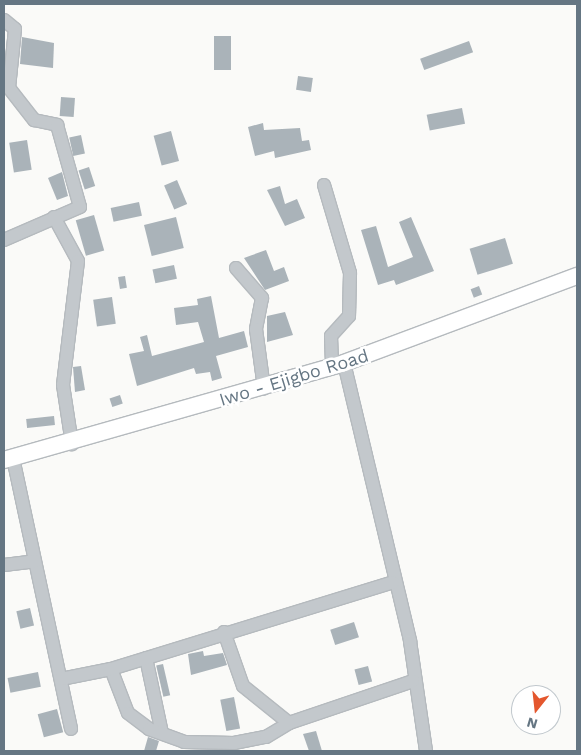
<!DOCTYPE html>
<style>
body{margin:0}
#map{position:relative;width:581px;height:755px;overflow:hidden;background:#fafaf8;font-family:"Work Sans",sans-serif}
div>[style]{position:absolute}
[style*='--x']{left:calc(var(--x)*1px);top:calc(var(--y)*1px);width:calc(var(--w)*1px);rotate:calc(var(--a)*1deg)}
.building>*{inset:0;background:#aab3b9;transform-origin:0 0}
.roads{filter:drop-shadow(1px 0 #b5babe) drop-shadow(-1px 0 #b5babe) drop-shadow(0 1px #b5babe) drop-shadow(0 -1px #b5babe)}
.minor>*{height:12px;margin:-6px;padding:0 6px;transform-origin:6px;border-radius:6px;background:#c3c8cc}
.major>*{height:16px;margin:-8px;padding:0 8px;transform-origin:8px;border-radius:8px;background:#fff}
span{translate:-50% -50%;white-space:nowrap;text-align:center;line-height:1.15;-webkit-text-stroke:5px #fff;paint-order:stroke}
.street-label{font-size:18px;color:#657683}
.frame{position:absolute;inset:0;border:5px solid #657683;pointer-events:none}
.north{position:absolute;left:511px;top:685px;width:50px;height:50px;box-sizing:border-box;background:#fff;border:1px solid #c1c8cd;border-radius:50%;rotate:196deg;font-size:14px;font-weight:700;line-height:20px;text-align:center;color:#657683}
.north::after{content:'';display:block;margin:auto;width:18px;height:22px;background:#e4572e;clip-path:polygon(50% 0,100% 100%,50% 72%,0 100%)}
</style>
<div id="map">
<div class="building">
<div style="left:214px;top:36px;width:17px;height:34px"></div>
<div style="clip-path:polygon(22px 37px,54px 43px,53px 68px,20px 64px)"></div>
<div style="left:469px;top:41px;width:12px;height:52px;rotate:70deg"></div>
<div style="left:298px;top:76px;width:15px;height:14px;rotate:8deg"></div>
<div style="left:61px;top:97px;width:14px;height:19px;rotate:4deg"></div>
<div style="left:462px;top:108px;width:16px;height:36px;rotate:79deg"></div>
<div style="clip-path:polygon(263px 123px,264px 130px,300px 128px,302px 141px,309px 140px,311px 150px,275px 158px,274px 151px,255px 156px,248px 127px)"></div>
<div style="left:171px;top:131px;width:31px;height:18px;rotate:75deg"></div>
<div style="left:81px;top:135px;width:19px;height:12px;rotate:78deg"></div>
<div style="left:27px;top:140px;width:30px;height:18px;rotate:81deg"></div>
<div style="left:89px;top:167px;width:20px;height:11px;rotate:72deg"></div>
<div style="clip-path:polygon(62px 172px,68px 196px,57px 200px,48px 178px)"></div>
<div style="left:177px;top:180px;width:26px;height:14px;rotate:67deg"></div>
<div style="clip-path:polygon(280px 186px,285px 204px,297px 199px,305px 218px,285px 226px,267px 190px)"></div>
<div style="left:139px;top:202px;width:14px;height:29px;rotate:78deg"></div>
<div style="left:94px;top:215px;width:37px;height:19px;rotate:74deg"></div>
<div style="left:176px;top:217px;width:32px;height:33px;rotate:76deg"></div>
<div style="clip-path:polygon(411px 217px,434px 271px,396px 285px,394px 280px,378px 285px,361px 230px,376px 226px,388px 267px,413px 257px,399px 222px)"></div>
<div style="left:505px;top:238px;width:27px;height:37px;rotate:73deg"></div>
<div style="clip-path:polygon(266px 250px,274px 271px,284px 267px,289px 281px,265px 290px,244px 258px)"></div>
<div style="left:174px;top:265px;width:14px;height:22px;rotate:78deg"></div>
<div style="left:125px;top:276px;width:12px;height:7px;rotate:81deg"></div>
<div style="left:479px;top:286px;width:9px;height:9px;rotate:69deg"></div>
<div style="clip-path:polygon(211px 296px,219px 338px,244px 331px,248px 347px,216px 356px,222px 378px,212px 381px,210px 372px,196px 374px,194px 368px,137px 386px,129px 354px,144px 351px,140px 337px,147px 335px,152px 356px,204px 342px,198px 322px,176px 325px,174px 308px,198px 305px,197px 299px)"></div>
<div style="left:112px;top:297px;width:27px;height:19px;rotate:82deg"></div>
<div style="clip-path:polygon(285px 312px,293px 335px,267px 342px,267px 316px)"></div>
<div style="clip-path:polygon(81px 366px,85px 390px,75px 392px,73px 367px)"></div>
<div style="left:120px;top:395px;width:9px;height:11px;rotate:72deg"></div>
<div style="left:54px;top:416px;width:9px;height:28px;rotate:84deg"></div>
<div style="left:30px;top:608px;width:18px;height:14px;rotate:77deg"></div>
<div style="left:354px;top:622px;width:16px;height:25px;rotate:72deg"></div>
<div style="clip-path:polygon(203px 651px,204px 656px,223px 653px,227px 665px,191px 675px,188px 654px)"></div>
<div style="left:163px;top:664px;width:32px;height:7px;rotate:77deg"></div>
<div style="left:368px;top:666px;width:16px;height:14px;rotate:75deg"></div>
<div style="left:38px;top:672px;width:15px;height:31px;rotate:79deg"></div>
<div style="left:234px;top:697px;width:32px;height:14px;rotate:79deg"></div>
<div style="left:57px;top:709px;width:24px;height:20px;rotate:75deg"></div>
<div style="clip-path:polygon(316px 731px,322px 751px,309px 751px,303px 734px)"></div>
<div style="clip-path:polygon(148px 737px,159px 741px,156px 751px,144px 751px)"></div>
</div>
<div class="roads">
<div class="minor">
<div style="--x:4;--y:20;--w:14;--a:39"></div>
<div style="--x:15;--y:29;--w:59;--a:95.8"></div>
<div style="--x:9;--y:88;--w:41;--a:52"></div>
<div style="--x:34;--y:120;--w:24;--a:12"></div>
<div style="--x:57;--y:125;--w:85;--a:74.3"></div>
<div style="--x:80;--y:207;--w:83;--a:156.5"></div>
<div style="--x:324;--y:185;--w:92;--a:73.5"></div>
<div style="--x:350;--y:273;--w:43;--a:91.3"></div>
<div style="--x:349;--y:316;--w:27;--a:132"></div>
<div style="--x:331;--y:336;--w:30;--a:88"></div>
<div style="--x:54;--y:217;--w:50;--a:61.4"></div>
<div style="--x:78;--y:261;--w:125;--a:96.9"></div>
<div style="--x:63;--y:385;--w:60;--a:81.3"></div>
<div style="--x:236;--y:268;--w:40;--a:49"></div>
<div style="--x:262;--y:298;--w:32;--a:101"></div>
<div style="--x:256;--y:329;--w:60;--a:82.3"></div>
<div style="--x:344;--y:363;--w:286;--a:76.6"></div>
<div style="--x:410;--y:641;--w:111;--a:81.7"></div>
<div style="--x:13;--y:458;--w:277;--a:77.9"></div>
<div style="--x:4;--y:565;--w:31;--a:-7"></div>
<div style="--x:224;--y:632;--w:57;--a:70.6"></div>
<div style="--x:243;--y:686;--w:59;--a:38.8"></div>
<div style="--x:289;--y:723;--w:131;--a:-18.7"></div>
<div style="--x:146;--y:658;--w:77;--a:78"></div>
<div style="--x:111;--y:669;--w:47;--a:68.9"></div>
<div style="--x:128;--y:713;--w:26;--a:37"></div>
<div style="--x:149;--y:729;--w:37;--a:20"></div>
<div style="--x:184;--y:742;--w:50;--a:1.1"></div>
<div style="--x:234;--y:743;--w:33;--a:-11"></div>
<div style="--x:266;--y:737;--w:27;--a:-31"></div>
<div style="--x:61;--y:679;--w:51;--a:-11.3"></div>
<div style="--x:111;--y:669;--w:295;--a:-17.1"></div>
</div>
<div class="major">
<div style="--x:4;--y:460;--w:354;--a:-15.9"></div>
<div style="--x:344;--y:363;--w:249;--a:-20.5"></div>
</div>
</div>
<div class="street-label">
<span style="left:294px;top:378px;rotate:-17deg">Iwo - Ejigbo Road</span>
</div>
<div class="frame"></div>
<div class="north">N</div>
</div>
